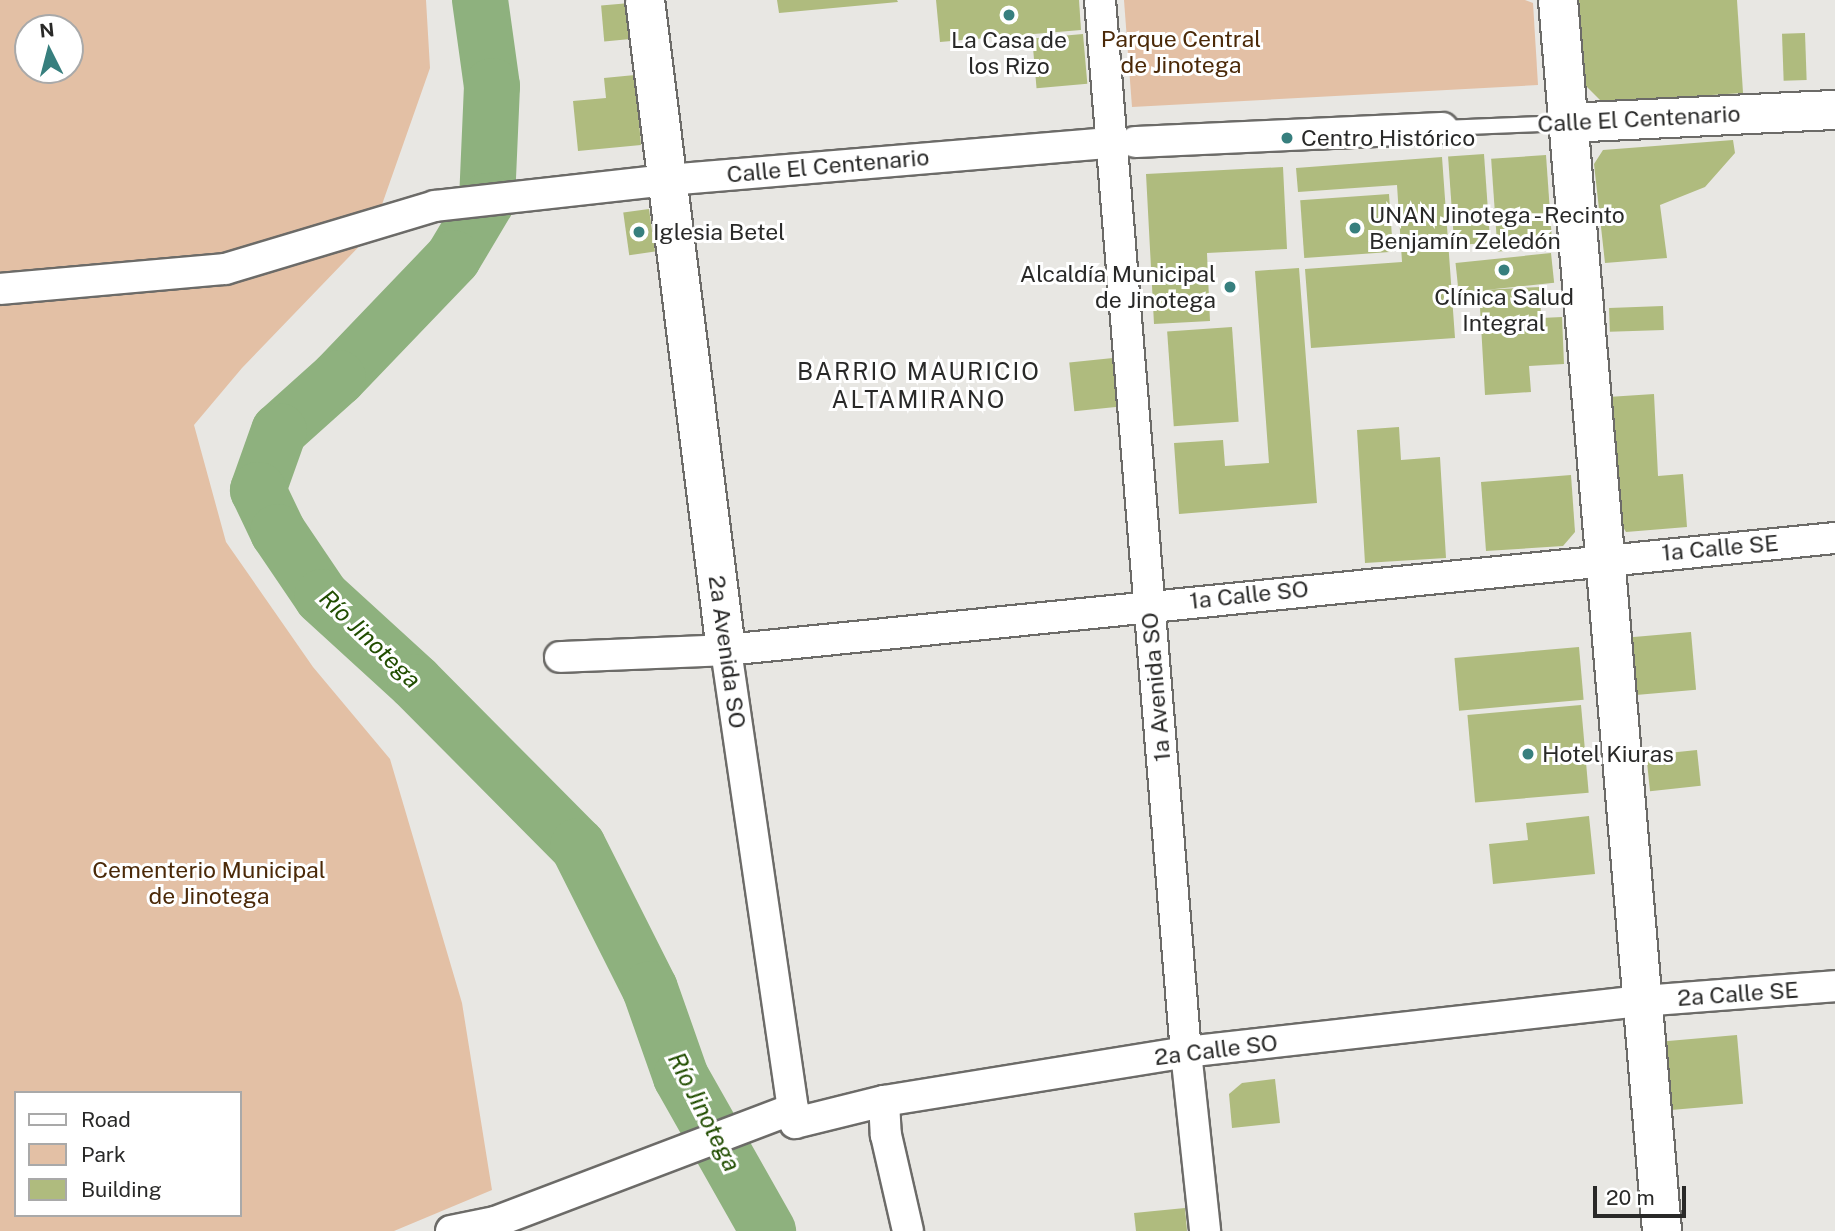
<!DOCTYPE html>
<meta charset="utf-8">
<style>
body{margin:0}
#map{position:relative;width:1835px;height:1231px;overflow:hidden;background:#e8e7e3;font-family:"Public Sans",sans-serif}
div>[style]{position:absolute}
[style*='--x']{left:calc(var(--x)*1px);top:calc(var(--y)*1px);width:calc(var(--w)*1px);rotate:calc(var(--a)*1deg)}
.green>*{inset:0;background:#e3c0a5}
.river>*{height:56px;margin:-28px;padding:0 28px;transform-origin:28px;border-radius:28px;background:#8eb17e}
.building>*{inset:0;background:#afbb7e;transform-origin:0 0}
.roads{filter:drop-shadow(2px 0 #6c6b68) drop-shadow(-2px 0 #6c6b68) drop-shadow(0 2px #6c6b68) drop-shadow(0 -2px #6c6b68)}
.lane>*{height:14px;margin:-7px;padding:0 7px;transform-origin:7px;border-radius:7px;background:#fff}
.street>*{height:30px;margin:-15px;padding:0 15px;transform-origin:15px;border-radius:15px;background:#fff}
.secondary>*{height:38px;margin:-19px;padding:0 19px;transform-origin:19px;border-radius:19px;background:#fff}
.dots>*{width:19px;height:19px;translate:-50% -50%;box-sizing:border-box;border:4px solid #fff;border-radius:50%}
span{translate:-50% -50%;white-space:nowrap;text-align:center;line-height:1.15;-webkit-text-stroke:6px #fff;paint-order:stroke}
.park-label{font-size:23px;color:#4b2908}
.poi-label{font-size:23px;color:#292928}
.left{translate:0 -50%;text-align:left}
.right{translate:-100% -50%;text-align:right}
.street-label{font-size:23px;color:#292928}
.neighbourhood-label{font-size:24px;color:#292928;letter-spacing:2px}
.water-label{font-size:24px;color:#214d00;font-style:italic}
.legend{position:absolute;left:14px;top:1091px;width:228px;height:126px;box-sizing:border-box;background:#fff;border:2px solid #a9a9a9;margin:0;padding:9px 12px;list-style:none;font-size:21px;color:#292928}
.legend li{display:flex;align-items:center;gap:14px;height:35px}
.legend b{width:35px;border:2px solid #a9a9a9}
.north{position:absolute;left:14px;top:14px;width:70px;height:70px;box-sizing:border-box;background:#fff;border:2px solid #a9a9a9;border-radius:50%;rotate:354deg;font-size:19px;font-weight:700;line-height:28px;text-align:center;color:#292928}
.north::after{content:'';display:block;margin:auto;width:24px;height:32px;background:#377f7e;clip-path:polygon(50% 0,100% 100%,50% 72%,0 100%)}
.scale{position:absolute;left:1593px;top:1186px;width:93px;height:32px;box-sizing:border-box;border:4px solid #292928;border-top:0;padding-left:9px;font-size:21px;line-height:24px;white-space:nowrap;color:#292928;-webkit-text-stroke:5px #fff;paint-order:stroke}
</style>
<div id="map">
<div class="green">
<div style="clip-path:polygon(evenodd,0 0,426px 0,430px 68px,372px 233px,242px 368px,194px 425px,226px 542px,313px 667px,390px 759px,462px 1003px,492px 1190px,394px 1231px,0 1231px,0 0,28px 28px,70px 28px,70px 70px,28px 70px,28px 28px,0 0,16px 1093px,240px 1093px,240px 1215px,16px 1215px,16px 1093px)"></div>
<div style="clip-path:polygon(1124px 0,1525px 0,1533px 3px,1538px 85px,1132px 107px)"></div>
</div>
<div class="river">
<div style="--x:480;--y:0;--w:87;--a:82.1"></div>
<div style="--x:492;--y:86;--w:115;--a:92.5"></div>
<div style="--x:487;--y:201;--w:66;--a:120.8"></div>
<div style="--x:453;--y:258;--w:166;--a:133.8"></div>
<div style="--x:338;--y:378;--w:79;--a:138.1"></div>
<div style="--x:279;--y:431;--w:63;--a:109.6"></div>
<div style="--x:258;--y:490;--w:47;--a:64.5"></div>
<div style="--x:278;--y:532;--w:78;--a:55.9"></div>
<div style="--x:322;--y:597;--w:126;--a:42.4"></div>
<div style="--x:415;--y:682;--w:231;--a:45.2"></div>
<div style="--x:578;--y:846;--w:160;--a:63.3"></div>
<div style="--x:650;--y:989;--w:93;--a:70.6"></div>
<div style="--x:681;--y:1077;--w:177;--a:60.5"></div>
</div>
<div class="building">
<div style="clip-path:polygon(777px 0,897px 0,898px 2px,779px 13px)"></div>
<div style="clip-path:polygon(936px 0,1079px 0,1081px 30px,940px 42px)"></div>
<div style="clip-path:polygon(1579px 0,1737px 0,1743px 93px,1602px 102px,1585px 85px)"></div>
<div style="left:630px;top:3px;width:36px;height:29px;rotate:85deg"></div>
<div style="left:1805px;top:33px;width:47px;height:23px;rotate:88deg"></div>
<div style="left:1083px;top:34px;width:50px;height:51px;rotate:85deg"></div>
<div style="clip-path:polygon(635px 75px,641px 145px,578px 151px,573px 101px,606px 98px,604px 78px)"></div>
<div style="clip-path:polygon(1733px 140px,1735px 153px,1705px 187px,1660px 205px,1667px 258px,1605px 263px,1594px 164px,1603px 150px)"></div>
<div style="left:1484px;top:154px;width:89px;height:36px;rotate:86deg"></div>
<div style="left:1546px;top:155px;width:93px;height:55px;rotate:86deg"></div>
<div style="clip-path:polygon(1442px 157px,1455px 338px,1311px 348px,1305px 269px,1402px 262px,1397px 185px,1298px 192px,1296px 168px)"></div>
<div style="clip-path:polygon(1283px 167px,1287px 249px,1207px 253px,1210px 321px,1154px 324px,1146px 174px)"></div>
<div style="left:1389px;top:194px;width:58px;height:89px;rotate:86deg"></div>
<div style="left:649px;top:209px;width:43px;height:26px;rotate:82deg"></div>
<div style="left:1551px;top:253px;width:30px;height:96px;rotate:84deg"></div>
<div style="clip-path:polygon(1299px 268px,1317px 503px,1179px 514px,1174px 443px,1223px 440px,1225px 466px,1269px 463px,1255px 271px)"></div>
<div style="clip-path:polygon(1540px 287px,1541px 318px,1562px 317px,1564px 364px,1529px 366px,1531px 392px,1485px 395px,1479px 290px)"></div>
<div style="left:1663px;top:306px;width:24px;height:54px;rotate:88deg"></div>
<div style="left:1232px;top:327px;width:95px;height:65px;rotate:86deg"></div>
<div style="left:1113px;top:358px;width:49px;height:44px;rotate:84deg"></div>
<div style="clip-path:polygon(1654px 394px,1658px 476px,1683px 474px,1687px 527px,1626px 532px,1615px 514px,1608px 397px)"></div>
<div style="clip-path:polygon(1399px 427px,1401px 460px,1440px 457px,1446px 558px,1365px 563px,1357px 430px)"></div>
<div style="clip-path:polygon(1571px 475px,1575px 532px,1563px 546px,1486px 551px,1481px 482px)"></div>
<div style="left:1691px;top:632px;width:58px;height:66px;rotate:85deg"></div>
<div style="left:1579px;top:647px;width:53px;height:125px;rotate:85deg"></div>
<div style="left:1581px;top:705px;width:88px;height:114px;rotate:85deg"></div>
<div style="left:1697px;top:750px;width:36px;height:51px;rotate:84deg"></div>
<div style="clip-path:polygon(1589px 816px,1595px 874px,1493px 884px,1489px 844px,1528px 840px,1526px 823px)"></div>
<div style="left:1737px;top:1035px;width:69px;height:72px;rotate:85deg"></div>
<div style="clip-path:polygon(1275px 1079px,1280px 1123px,1232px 1128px,1229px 1094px,1242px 1083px)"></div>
<div style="clip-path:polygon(1185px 1208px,1187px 1231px,1136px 1231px,1134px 1213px)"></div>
</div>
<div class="roads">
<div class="lane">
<div style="--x:1443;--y:128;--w:122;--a:-2.3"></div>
</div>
<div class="street">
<div style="--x:1100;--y:0;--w:1056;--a:85.33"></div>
<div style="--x:1186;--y:1052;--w:180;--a:83.9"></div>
<div style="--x:1135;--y:142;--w:308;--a:-2.6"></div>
<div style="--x:0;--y:289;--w:226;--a:-5.1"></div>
<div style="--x:225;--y:269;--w:219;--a:-16.7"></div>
<div style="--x:435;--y:206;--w:234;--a:-6.4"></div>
<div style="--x:668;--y:180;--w:446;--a:-4.8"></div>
<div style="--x:726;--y:650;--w:478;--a:81.7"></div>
<div style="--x:795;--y:1123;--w:92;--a:-13.9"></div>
<div style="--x:884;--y:1101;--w:306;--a:-9.2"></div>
<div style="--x:1186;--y:1052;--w:459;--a:-6.4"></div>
<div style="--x:1642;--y:1001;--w:194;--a:-4.4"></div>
<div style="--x:560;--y:657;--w:166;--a:-2.4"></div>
<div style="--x:726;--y:650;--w:1115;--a:-5.77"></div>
<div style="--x:884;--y:1101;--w:34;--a:87"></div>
<div style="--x:886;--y:1135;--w:98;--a:77.1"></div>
<div style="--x:451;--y:1231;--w:45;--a:-11.6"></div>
<div style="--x:495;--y:1222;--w:319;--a:-20.8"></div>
</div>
<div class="secondary">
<div style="--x:645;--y:0;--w:655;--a:82.9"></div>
<div style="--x:1558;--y:0;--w:1235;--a:85.17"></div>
<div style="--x:1567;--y:123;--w:268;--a:-2.8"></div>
</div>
</div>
<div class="dots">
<div style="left:1009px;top:15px;background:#377f7e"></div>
<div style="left:1287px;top:138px;background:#377f7e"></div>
<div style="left:1355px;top:228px;background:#377f7e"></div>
<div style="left:639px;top:232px;background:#377f7e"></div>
<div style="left:1504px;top:270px;background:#377f7e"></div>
<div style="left:1230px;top:287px;background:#377f7e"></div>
<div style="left:1528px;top:754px;background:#377f7e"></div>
</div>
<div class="park-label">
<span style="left:1181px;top:52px">Parque Central<br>de Jinotega</span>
<span style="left:209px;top:883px">Cementerio Municipal<br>de Jinotega</span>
</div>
<div class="poi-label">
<span style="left:1009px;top:53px">La Casa de<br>los Rizo</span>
<span class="left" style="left:1301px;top:138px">Centro Histórico</span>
<span class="left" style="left:1369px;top:228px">UNAN Jinotega - Recinto<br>Benjamín Zeledón</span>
<span class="left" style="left:653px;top:232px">Iglesia Betel</span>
<span class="right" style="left:1216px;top:287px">Alcaldía Municipal<br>de Jinotega</span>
<span style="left:1504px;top:310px">Clínica Salud<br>Integral</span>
<span class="left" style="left:1542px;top:754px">Hotel Kiuras</span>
</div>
<div class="street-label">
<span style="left:1639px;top:119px;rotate:-3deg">Calle El Centenario</span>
<span style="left:828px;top:166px;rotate:-5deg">Calle El Centenario</span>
<span style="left:1720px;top:548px;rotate:-5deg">1a Calle SE</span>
<span style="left:1249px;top:595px;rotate:-6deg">1a Calle SO</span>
<span style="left:727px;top:652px;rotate:82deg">2a Avenida SO</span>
<span style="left:1156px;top:687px;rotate:-95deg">1a Avenida SO</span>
<span style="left:1738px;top:994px;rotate:-4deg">2a Calle SE</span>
<span style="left:1216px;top:1050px;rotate:-7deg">2a Calle SO</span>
</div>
<div class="neighbourhood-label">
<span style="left:919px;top:386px">BARRIO MAURICIO<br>ALTAMIRANO</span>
</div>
<div class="water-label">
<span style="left:370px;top:639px;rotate:44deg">Río Jinotega</span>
<span style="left:704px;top:1112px;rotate:63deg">Río Jinotega</span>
</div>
<ul class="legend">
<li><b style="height:9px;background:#fff"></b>Road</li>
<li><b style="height:19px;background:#e3c0a5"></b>Park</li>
<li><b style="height:19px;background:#afbb7e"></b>Building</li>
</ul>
<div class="north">N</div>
<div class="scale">20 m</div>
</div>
